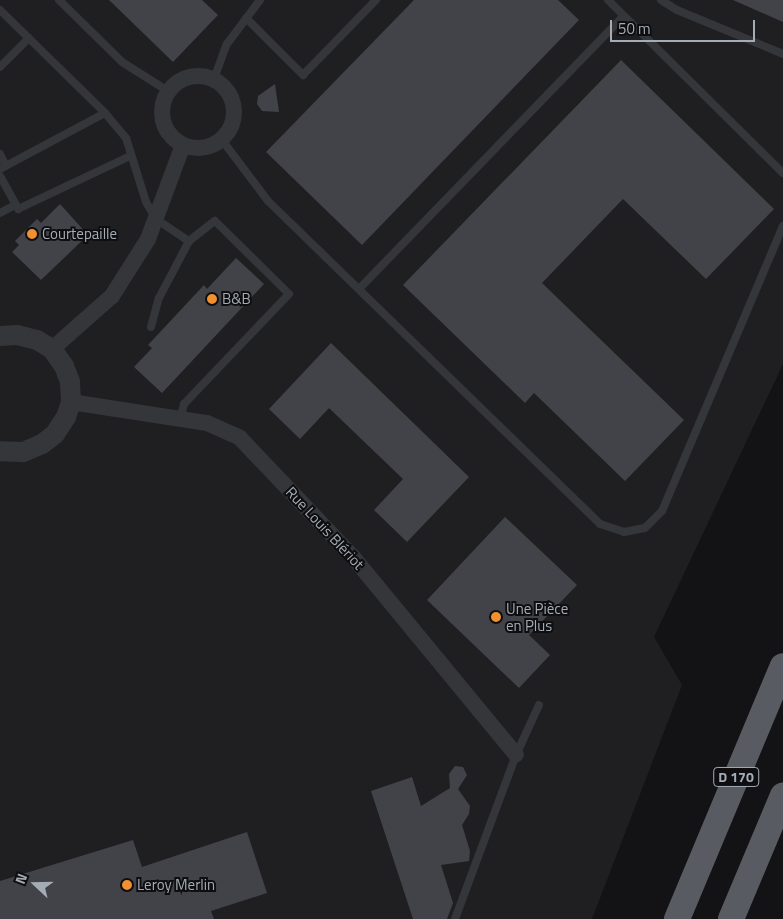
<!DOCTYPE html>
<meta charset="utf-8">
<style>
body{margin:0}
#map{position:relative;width:783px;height:919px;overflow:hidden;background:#131315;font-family:"Titillium Web",sans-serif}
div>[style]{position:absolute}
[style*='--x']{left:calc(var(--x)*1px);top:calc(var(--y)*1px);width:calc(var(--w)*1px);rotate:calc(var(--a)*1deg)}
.built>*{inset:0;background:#1f1f22}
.building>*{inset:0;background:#424348}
.service>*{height:8px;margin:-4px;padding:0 4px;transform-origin:4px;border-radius:4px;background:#34363a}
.minor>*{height:16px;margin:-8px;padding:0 8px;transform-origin:8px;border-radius:8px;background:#34363a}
.minor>.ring{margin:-8px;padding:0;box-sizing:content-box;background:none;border:16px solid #34363a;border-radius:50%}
.tertiary>*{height:20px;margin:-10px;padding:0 10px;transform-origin:10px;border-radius:10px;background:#34363a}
.trunk>*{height:26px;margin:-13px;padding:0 13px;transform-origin:13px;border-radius:13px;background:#585c62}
.dots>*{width:14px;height:14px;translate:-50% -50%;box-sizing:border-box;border:2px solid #0e0e10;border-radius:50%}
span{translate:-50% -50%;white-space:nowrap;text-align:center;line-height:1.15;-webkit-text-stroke:4px #0e0e10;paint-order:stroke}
.shield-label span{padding:1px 4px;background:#0e0e10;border:1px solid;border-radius:4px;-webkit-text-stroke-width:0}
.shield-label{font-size:14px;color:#a4acb5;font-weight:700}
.poi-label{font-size:15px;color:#a4acb5}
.left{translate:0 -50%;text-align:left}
.street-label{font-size:15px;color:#a4acb5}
.north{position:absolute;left:10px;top:859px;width:50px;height:50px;-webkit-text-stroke:4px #0e0e10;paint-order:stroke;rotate:291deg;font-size:14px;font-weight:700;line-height:20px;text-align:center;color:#a4acb5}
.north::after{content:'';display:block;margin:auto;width:18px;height:22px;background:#a4acb5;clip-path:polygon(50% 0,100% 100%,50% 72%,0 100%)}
.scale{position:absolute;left:610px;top:20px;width:145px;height:22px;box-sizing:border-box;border:2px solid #a4acb5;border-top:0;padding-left:6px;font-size:15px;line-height:18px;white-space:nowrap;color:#a4acb5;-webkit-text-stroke:4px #0e0e10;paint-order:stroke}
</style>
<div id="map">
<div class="built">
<div style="clip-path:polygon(0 0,783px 0,783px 364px,654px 637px,682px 685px,592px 919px,0 919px)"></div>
</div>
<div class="building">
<div style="clip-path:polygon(109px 0,202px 0,218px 15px,173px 62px)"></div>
<div style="clip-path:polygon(414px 0,558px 0,579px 20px,362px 245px,266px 152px)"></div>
<div style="clip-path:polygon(733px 0,783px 0,783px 22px)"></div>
<div style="clip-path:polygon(621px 60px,774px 209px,706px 279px,623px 199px,542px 283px,684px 420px,625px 481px,534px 393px,525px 403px,403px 285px)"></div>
<div style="clip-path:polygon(275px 84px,279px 112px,262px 111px,257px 104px,258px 96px)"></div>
<div style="clip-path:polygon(60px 204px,88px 235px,41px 280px,12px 252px,19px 245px,15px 241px,37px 219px,41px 223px)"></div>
<div style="clip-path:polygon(236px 258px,264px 284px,162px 393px,134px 367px,152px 348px,148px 345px,204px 285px,207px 289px)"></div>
<div style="clip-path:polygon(331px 343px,469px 477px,407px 542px,374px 510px,403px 479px,329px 408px,300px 439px,269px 409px)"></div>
<div style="clip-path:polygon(505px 517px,577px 585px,529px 635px,550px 655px,519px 688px,427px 600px)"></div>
<div style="clip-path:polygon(455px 766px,463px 767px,467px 775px,458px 789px,470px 806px,469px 814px,462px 825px,470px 851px,469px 861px,441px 865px,453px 903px,447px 919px,413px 919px,371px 791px,412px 777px,421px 806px,450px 788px,449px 774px)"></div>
<div style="clip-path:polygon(247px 832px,267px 893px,211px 911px,214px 919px,0 919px,0 881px,133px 840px,142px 867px)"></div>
</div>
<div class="service">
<div style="--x:59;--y:0;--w:88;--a:44.5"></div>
<div style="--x:122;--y:62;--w:54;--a:32.2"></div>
<div style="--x:608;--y:0;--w:246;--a:44.7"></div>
<div style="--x:661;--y:0;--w:19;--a:32"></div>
<div style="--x:677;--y:10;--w:115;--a:22.5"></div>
<div style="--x:0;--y:10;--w:147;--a:44.4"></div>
<div style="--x:246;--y:18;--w:81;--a:45"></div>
<div style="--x:303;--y:75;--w:105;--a:-45.8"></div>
<div style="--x:0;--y:67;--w:41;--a:-45"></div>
<div style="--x:214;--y:79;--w:37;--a:-70"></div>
<div style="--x:227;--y:44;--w:55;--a:-53.1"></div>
<div style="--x:222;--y:140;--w:76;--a:53"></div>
<div style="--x:268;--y:201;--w:463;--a:44.2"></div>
<div style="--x:600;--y:524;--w:25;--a:18"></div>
<div style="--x:624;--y:532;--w:21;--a:-11"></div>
<div style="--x:645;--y:528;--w:24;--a:-45"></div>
<div style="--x:662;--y:511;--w:310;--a:-67"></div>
<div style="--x:0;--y:154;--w:13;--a:63"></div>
<div style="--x:0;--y:169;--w:119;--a:-28.1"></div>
<div style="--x:105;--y:113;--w:33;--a:50"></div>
<div style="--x:126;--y:138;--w:67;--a:72.6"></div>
<div style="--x:146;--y:202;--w:20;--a:60"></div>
<div style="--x:156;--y:219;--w:40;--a:34"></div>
<div style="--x:189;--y:241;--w:33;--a:-38"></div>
<div style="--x:215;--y:221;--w:104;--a:44.6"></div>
<div style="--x:289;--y:294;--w:152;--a:133.7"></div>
<div style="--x:184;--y:404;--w:16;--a:105"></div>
<div style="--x:0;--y:176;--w:38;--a:61"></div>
<div style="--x:18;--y:209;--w:124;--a:-25.3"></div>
<div style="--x:0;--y:213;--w:17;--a:-28"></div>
<div style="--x:359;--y:289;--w:380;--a:-45.9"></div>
<div style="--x:151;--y:327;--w:30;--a:-75"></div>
<div style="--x:159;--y:298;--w:64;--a:-62.2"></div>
<div style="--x:455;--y:919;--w:175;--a:-69.6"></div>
<div style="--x:516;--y:755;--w:55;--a:-65.3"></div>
</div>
<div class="minor">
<div class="ring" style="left:162px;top:76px;width:56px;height:56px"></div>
<div style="--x:52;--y:349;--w:80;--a:-41.5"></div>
<div style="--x:112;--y:296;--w:67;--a:-57.7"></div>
<div style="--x:148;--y:239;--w:100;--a:-69.6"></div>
<div style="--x:71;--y:402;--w:138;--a:8.8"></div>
<div style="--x:207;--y:423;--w:36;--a:24"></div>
<div style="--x:240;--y:438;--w:164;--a:46.5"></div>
<div style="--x:353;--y:557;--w:256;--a:50.5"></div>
</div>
<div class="tertiary">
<div style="--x:0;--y:336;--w:17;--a:-3"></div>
<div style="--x:17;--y:335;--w:21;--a:14"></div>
<div style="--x:37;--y:340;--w:17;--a:31"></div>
<div style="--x:52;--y:349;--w:21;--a:55"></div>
<div style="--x:64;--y:366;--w:17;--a:69"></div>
<div style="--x:70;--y:382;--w:20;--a:87"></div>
<div style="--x:71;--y:402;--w:16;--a:108"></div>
<div style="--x:66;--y:417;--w:20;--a:123"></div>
<div style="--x:55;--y:434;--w:16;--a:142"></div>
<div style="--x:42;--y:444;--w:21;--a:157"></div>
<div style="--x:23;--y:452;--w:23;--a:-178"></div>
</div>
<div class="trunk">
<div style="--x:677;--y:919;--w:274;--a:-67.3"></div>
<div style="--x:731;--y:919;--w:134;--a:-67.2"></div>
</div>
<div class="dots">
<div style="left:32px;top:234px;background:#f1902f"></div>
<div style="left:212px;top:299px;background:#f1902f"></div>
<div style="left:496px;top:617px;background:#f1902f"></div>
<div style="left:127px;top:885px;background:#f1902f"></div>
</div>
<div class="shield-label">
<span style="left:736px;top:777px">D 170</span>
</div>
<div class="poi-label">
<span class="left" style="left:42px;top:234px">Courtepaille</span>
<span class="left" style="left:222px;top:299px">B&amp;B</span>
<span class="left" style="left:506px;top:617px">Une Pièce<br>en Plus</span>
<span class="left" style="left:137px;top:885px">Leroy Merlin</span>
</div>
<div class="street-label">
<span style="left:325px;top:528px;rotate:47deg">Rue Louis Blériot</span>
</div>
<div class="north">N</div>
<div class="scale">50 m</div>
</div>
